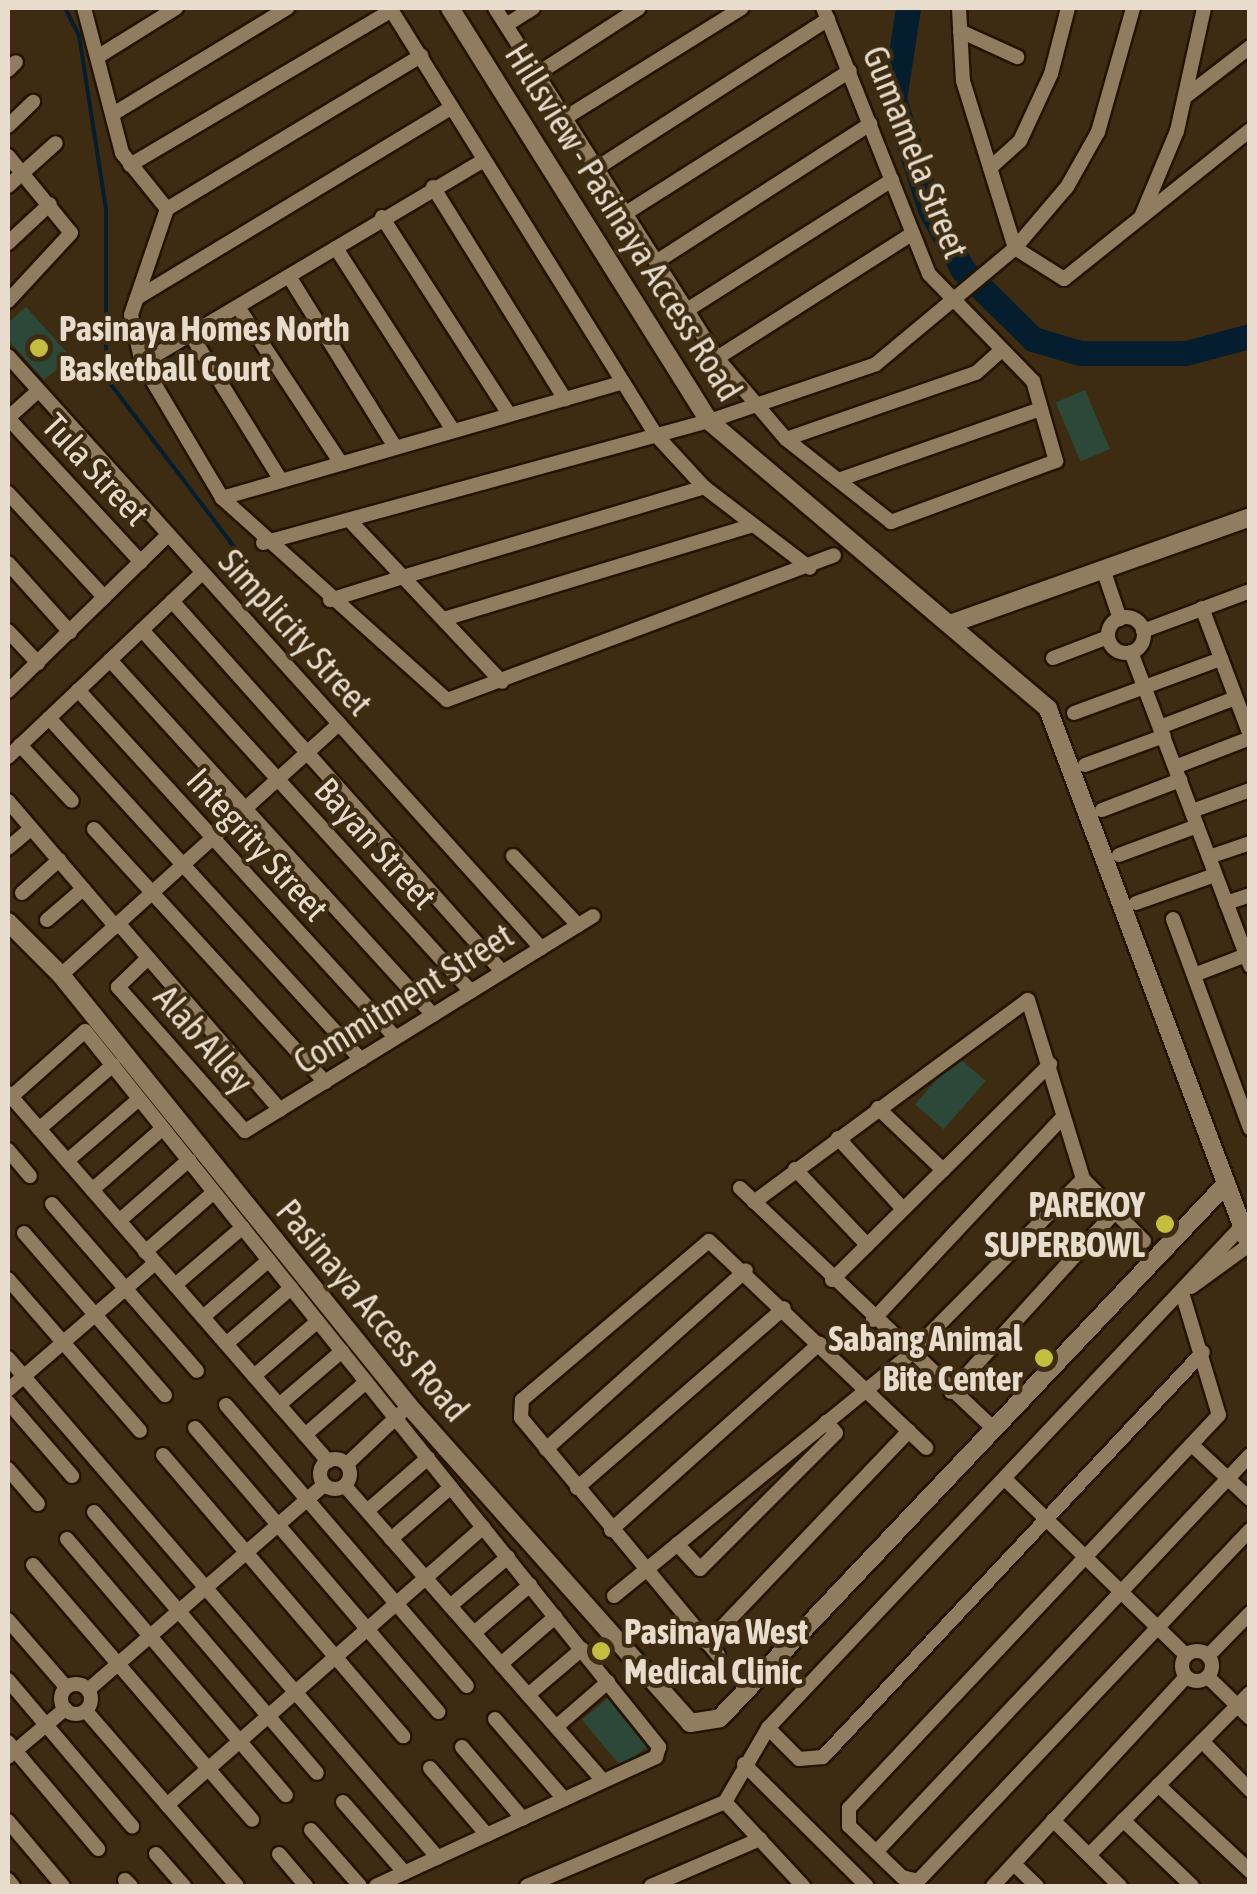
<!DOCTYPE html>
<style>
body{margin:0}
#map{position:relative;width:1257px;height:1894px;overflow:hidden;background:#3d2c11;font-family:"Asap Condensed",sans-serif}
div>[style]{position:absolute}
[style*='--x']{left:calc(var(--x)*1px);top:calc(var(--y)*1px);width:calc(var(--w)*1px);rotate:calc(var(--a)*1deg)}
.green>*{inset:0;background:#2b4839;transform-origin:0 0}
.stream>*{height:4px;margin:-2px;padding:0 2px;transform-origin:2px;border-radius:2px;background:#041e2f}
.river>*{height:25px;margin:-12.5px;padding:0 12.5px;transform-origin:12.5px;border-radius:12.5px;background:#041e2f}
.roads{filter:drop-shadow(2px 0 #231400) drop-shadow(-2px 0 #231400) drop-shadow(0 2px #231400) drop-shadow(0 -2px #231400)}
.minor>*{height:14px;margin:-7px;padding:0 7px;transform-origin:7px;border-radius:7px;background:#907c5f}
.minor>.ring{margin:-7px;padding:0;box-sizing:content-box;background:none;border:14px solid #907c5f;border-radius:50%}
.tertiary>*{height:18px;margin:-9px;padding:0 9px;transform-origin:9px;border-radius:9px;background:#907c5f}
.dots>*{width:28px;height:28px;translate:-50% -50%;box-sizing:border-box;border:5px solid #3d2c11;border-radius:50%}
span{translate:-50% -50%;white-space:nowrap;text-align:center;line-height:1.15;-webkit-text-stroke:8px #3d2c11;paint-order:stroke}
.street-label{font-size:35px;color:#e8ddcd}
.poi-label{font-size:35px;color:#e8ddcd;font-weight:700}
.left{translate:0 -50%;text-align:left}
.right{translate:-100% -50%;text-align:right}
.frame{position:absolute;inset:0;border:10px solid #e8ddcd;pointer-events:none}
</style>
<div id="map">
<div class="green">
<div style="clip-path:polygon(26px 307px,71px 357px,44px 380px,8px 340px,8px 323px)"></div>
<div style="left:1085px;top:390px;width:64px;height:32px;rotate:67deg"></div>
<div style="left:957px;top:1056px;width:38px;height:64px;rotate:41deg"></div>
<div style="left:608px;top:1698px;width:62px;height:34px;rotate:50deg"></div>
</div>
<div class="stream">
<div style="--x:65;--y:8;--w:30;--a:63"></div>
<div style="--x:79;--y:35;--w:177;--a:81.2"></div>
<div style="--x:106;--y:210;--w:168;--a:90"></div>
<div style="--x:106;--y:378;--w:240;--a:52.8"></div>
</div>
<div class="river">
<div style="--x:908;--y:8;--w:93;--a:98.7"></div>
<div style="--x:894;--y:100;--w:115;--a:71.7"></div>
<div style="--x:930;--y:209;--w:69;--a:61.6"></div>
<div style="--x:963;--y:270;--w:98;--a:44.6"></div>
<div style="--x:1033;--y:339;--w:49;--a:16.6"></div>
<div style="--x:1080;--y:353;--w:106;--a:0"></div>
<div style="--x:1186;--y:353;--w:66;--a:-14.9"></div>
</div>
<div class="roads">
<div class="minor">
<div style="--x:84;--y:8;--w:150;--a:75.3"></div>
<div style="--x:122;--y:153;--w:72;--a:51.2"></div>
<div style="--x:167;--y:209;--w:112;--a:108.8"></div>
<div style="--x:131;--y:315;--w:49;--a:77.1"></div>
<div style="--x:390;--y:8;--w:503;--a:58.08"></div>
<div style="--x:656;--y:435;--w:71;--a:47.3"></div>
<div style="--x:704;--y:487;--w:133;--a:37.4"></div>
<div style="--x:495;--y:8;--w:414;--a:57.6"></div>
<div style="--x:717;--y:358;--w:106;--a:49.6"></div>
<div style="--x:786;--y:439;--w:134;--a:38.3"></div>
<div style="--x:891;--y:522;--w:176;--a:-20.3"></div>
<div style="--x:1056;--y:461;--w:83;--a:-106"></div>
<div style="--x:1033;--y:381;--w:149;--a:-134.2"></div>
<div style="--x:929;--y:274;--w:286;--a:-111.7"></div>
<div style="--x:959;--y:8;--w:73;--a:86.9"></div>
<div style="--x:963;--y:81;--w:175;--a:72.7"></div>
<div style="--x:1015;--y:248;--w:58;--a:32.3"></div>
<div style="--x:1064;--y:279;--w:238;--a:-38.7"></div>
<div style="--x:506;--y:25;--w:32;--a:-32"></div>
<div style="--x:960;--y:31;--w:63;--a:24.5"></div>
<div style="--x:99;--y:56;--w:91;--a:-31.9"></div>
<div style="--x:8;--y:70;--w:11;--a:-45"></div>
<div style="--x:537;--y:74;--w:121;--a:-32.9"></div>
<div style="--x:1185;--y:97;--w:82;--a:-37.6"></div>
<div style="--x:113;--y:114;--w:204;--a:-31.3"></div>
<div style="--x:565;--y:118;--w:208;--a:-31.9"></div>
<div style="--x:8;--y:126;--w:35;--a:-44"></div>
<div style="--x:8;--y:156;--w:99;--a:50.7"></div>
<div style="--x:71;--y:233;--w:93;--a:132.8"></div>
<div style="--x:484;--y:160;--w:398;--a:149.3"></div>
<div style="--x:142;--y:363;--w:157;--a:59.3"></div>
<div style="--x:222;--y:498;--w:302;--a:41.9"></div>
<div style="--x:447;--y:700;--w:413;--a:-20.5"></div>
<div style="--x:130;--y:165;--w:304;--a:-30.6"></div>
<div style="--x:597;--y:168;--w:275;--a:-32.8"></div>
<div style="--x:990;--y:168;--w:40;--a:-42"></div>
<div style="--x:1020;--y:141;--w:74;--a:-65.2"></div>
<div style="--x:1051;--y:74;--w:68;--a:-75.6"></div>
<div style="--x:8;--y:186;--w:64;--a:-41.9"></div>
<div style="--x:433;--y:187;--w:250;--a:58.1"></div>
<div style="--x:167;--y:209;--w:297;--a:-31.1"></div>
<div style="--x:626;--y:213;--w:265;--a:-32.4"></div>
<div style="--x:382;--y:217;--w:234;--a:57.2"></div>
<div style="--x:1141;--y:217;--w:93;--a:-67.3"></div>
<div style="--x:1177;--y:131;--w:126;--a:-77.6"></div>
<div style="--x:8;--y:243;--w:57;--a:-42.9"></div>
<div style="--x:336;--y:248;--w:216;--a:57.3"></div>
<div style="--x:656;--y:262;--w:255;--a:-32.8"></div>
<div style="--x:290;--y:278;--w:197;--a:58.1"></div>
<div style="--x:137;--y:298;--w:368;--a:-31.2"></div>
<div style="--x:240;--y:310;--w:180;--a:56.6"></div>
<div style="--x:687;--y:310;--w:243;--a:-32.4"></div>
<div style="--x:193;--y:338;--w:163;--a:58.3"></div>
<div style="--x:8;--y:356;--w:797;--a:48"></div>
<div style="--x:717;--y:358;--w:232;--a:-32.5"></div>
<div style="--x:8;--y:418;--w:196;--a:47.3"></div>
<div style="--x:8;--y:418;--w:39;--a:-42"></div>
<div style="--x:786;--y:439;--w:201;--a:-19.2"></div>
<div style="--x:976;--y:373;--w:30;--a:-42"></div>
<div style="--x:838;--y:480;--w:215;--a:-19.3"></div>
<div style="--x:8;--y:493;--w:142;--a:47.3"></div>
<div style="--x:222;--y:498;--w:417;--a:-16.1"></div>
<div style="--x:352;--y:523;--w:74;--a:46.6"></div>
<div style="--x:403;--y:577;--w:314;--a:-16.6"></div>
<div style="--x:263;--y:543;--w:462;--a:-15.3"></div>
<div style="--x:709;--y:421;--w:176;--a:-18.8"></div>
<div style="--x:876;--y:364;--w:181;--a:-39.8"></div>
<div style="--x:1015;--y:248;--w:80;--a:-49.6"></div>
<div style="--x:1067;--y:187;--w:63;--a:-60.6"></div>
<div style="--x:1098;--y:132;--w:129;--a:-74.2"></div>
<div style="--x:8;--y:563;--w:93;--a:48.1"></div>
<div style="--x:1103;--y:569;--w:53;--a:71.2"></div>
<div style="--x:330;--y:600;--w:77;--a:-17.5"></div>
<div style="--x:403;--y:577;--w:144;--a:46.7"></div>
<div style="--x:172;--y:601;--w:497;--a:48.3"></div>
<div style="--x:1202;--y:608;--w:136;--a:69.3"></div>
<div class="ring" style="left:1108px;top:617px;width:22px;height:22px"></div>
<div style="--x:444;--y:619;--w:321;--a:-16.9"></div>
<div style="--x:142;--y:630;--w:489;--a:47.7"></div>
<div style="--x:8;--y:631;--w:44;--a:46.8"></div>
<div style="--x:1143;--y:631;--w:114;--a:-20.5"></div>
<div style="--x:1131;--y:652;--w:336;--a:69.2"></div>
<div style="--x:1053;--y:658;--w:59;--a:-20.9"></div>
<div style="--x:110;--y:660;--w:480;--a:47.7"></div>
<div style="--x:78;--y:690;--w:471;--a:47.6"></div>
<div style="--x:8;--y:691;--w:223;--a:-44.3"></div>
<div style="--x:1074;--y:713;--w:157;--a:-20.2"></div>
<div style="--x:49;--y:718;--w:463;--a:47.6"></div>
<div style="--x:1160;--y:727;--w:80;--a:-21.1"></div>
<div style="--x:20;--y:745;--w:76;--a:47.1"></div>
<div style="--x:8;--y:757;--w:267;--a:-43.5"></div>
<div style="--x:1085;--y:765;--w:84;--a:-20.2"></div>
<div style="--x:1175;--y:767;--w:80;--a:-21.1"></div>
<div style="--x:8;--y:801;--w:166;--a:49.4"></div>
<div style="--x:1102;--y:810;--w:84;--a:-21"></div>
<div style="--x:1192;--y:811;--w:62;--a:-19.9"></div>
<div style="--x:94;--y:829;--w:343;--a:47.6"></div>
<div style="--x:8;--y:848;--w:30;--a:-40"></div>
<div style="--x:1119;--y:855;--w:83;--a:-20.4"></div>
<div style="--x:513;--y:856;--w:95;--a:46.7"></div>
<div style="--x:1209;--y:857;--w:43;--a:-18.9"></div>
<div style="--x:22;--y:893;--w:50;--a:-41.7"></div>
<div style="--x:1136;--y:903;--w:84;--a:-19.5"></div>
<div style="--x:1226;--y:903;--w:25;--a:-18"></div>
<div style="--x:1173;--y:919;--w:223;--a:69.8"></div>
<div style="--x:47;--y:920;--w:48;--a:-40.7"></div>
<div style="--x:119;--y:924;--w:246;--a:49.1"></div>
<div style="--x:148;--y:958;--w:42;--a:136"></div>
<div style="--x:118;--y:987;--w:192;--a:48.6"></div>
<div style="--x:245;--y:1131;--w:409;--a:-31.7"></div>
<div style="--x:61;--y:975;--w:375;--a:-42.1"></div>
<div style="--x:1194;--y:975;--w:56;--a:-21"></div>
<div style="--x:8;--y:1093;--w:488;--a:49"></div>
<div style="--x:11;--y:1097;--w:99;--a:-41.7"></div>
<div style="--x:85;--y:1031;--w:918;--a:51.28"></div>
<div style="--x:659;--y:1747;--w:10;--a:107"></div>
<div style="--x:656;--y:1757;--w:308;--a:155.3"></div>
<div style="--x:878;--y:1108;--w:90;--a:43.6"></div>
<div style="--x:39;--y:1129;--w:98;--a:-40.9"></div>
<div style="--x:838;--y:1138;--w:96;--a:47.5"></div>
<div style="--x:8;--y:1150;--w:34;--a:50"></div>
<div style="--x:67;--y:1161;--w:95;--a:-40.7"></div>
<div style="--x:795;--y:1169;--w:105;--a:46.5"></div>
<div style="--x:740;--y:1188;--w:350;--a:43.5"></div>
<div style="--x:92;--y:1190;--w:94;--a:-41.1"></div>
<div style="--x:754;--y:1202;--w:340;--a:-36.4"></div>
<div style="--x:1028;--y:1000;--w:187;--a:72.9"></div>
<div style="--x:1083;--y:1179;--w:87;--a:45.5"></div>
<div style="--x:52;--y:1204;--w:221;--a:49"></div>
<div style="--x:119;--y:1221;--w:93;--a:-41.1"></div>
<div style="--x:24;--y:1233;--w:215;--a:49"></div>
<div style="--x:145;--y:1252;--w:91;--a:-41"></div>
<div style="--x:8;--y:1279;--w:201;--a:49"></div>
<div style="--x:832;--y:1280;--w:307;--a:-44.7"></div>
<div style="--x:175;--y:1285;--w:89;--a:-40.5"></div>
<div style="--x:1191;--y:1287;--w:72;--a:-35.9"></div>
<div style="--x:1183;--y:1296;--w:124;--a:73.2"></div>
<div style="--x:1219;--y:1415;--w:540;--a:133.27"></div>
<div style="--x:849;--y:1808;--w:18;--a:90"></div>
<div style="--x:849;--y:1826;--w:74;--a:43.9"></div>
<div style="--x:902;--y:1877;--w:16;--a:14"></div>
<div style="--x:918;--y:1881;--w:483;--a:-46.6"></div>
<div style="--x:203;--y:1317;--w:87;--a:-40.8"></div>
<div style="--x:873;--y:1320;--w:278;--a:-46.9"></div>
<div style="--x:226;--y:1344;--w:86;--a:-40.7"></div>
<div style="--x:8;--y:1358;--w:659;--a:49.3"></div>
<div style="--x:254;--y:1376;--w:84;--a:-40.7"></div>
<div style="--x:8;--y:1390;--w:194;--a:-40.8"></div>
<div style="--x:951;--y:1392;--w:242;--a:-47.7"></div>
<div style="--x:8;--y:1402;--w:98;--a:49.1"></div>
<div style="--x:226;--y:1405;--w:370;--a:49.4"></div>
<div style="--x:279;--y:1405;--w:83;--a:-40.6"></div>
<div style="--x:195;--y:1428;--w:374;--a:49.4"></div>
<div style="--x:305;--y:1435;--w:81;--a:-41"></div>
<div style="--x:1192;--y:1445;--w:79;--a:43"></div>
<div style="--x:546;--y:1449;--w:268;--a:-41.8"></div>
<div style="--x:163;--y:1455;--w:370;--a:49.5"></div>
<div class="ring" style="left:320px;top:1459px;width:16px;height:16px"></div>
<div style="--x:347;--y:1464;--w:74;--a:-43.4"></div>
<div style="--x:8;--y:1469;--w:46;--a:49.4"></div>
<div style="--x:1006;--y:1480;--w:251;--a:44.2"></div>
<div style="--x:345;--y:1486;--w:392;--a:48.8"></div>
<div style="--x:577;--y:1488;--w:274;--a:-41"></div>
<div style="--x:367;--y:1511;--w:81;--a:-41"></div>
<div style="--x:94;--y:1512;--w:343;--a:49.5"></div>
<div style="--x:611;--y:1530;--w:280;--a:-41.8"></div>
<div style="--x:67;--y:1539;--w:337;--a:49.5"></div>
<div style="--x:391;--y:1539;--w:79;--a:-40.9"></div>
<div style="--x:677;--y:1544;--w:34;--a:47"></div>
<div style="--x:700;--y:1569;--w:192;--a:-45"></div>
<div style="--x:836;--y:1433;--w:15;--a:-132"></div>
<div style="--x:33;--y:1565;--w:336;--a:49.3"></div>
<div style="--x:614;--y:1596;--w:381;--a:-39.2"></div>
<div style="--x:909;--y:1355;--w:247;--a:-45.3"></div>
<div style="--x:450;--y:1606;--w:76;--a:-40.2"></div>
<div style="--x:8;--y:1620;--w:89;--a:49.1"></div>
<div style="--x:474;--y:1633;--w:74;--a:-40.6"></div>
<div style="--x:707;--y:1643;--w:293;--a:-46.4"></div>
<div class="ring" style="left:1182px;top:1651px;width:16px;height:16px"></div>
<div style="--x:718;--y:1655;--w:308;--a:-129.7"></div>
<div style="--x:521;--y:1418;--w:18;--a:-87"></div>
<div style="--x:522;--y:1400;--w:245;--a:-40.4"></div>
<div style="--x:709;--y:1241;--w:300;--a:43.6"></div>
<div style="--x:1208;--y:1656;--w:60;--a:-45.7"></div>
<div style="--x:501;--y:1664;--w:72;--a:-41"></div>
<div style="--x:1208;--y:1677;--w:59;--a:44.3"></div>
<div style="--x:8;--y:1680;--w:192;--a:49.7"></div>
<div class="ring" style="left:61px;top:1684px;width:16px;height:16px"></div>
<div style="--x:88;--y:1690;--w:313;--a:-41"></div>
<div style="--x:528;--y:1695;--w:71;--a:-40.4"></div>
<div style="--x:86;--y:1711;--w:231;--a:49.2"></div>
<div style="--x:495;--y:1719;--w:106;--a:49.2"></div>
<div style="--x:556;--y:1727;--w:69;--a:-40.9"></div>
<div style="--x:768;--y:1728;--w:44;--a:45"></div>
<div style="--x:799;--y:1759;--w:24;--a:-5"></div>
<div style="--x:823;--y:1757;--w:555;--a:-46.82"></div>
<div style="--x:1202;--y:1741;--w:69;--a:45.6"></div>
<div style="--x:8;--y:1742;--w:140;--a:49.9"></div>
<div style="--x:462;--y:1747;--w:94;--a:49.7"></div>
<div style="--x:8;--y:1757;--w:75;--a:-40.1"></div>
<div style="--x:744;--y:1764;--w:173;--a:44.8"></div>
<div style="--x:430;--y:1768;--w:88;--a:49.6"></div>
<div style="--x:1158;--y:1785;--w:126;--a:43.1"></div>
<div style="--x:343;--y:1802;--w:94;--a:48.9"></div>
<div style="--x:725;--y:1802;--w:115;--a:47.1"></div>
<div style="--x:167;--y:1805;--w:421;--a:-41.3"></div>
<div style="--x:1053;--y:1820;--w:94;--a:44.6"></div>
<div style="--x:1123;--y:1820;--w:95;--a:43.7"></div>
<div style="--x:8;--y:1821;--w:85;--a:49.8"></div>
<div style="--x:311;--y:1830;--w:74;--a:48.8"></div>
<div style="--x:876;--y:1852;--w:545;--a:-46.71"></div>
<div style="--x:156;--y:1854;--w:43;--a:48.8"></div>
<div style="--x:279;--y:1854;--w:42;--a:49.8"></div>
<div style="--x:1089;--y:1855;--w:228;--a:-45.2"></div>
<div style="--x:1014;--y:1864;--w:32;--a:44"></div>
<div style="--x:8;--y:1880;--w:8;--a:50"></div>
<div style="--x:125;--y:1880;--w:8;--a:45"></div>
<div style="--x:527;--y:1886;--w:215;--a:-23"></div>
<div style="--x:725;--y:1802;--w:86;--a:-59.8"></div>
<div style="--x:768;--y:1728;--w:690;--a:-46.64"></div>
<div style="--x:651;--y:1886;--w:119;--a:-23.3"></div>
<div style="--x:993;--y:1886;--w:284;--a:-47.3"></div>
</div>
<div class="tertiary">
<div style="--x:450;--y:8;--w:487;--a:57.9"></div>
<div style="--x:709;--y:421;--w:445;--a:40.3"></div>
<div style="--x:1048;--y:709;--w:575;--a:69.42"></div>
<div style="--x:950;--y:624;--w:319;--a:-19.6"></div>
<div style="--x:8;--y:922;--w:75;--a:45"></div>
<div style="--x:61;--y:975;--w:554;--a:51.08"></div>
<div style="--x:409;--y:1406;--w:424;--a:48.4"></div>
<div style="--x:690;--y:1723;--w:30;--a:-9"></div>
<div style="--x:720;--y:1718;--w:736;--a:-46.54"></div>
</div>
</div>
<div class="dots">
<div style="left:39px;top:348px;background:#c4bd3e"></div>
<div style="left:1165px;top:1224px;background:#c4bd3e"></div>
<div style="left:1044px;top:1358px;background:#c4bd3e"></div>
<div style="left:601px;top:1651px;background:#c4bd3e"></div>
</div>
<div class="street-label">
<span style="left:916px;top:152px;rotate:68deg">Gumamela Street</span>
<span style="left:624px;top:222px;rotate:58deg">Hillsview - Pasinaya Access Road</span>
<span style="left:96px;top:469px;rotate:47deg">Tula Street</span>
<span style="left:296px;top:632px;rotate:48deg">Simplicity Street</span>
<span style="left:376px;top:843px;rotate:48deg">Bayan Street</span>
<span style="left:258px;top:844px;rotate:48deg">Integrity Street</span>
<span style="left:403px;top:998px;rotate:-32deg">Commitment Street</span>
<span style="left:204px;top:1039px;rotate:49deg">Alab Alley</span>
<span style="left:373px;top:1310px;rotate:50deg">Pasinaya Access Road</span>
</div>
<div class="poi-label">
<span class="left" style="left:59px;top:348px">Pasinaya Homes North<br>Basketball Court</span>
<span class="right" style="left:1145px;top:1224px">PAREKOY<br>SUPERBOWL</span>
<span class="right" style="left:1022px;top:1358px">Sabang Animal<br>Bite Center</span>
<span class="left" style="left:624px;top:1651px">Pasinaya West<br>Medical Clinic</span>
</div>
<div class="frame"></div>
</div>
